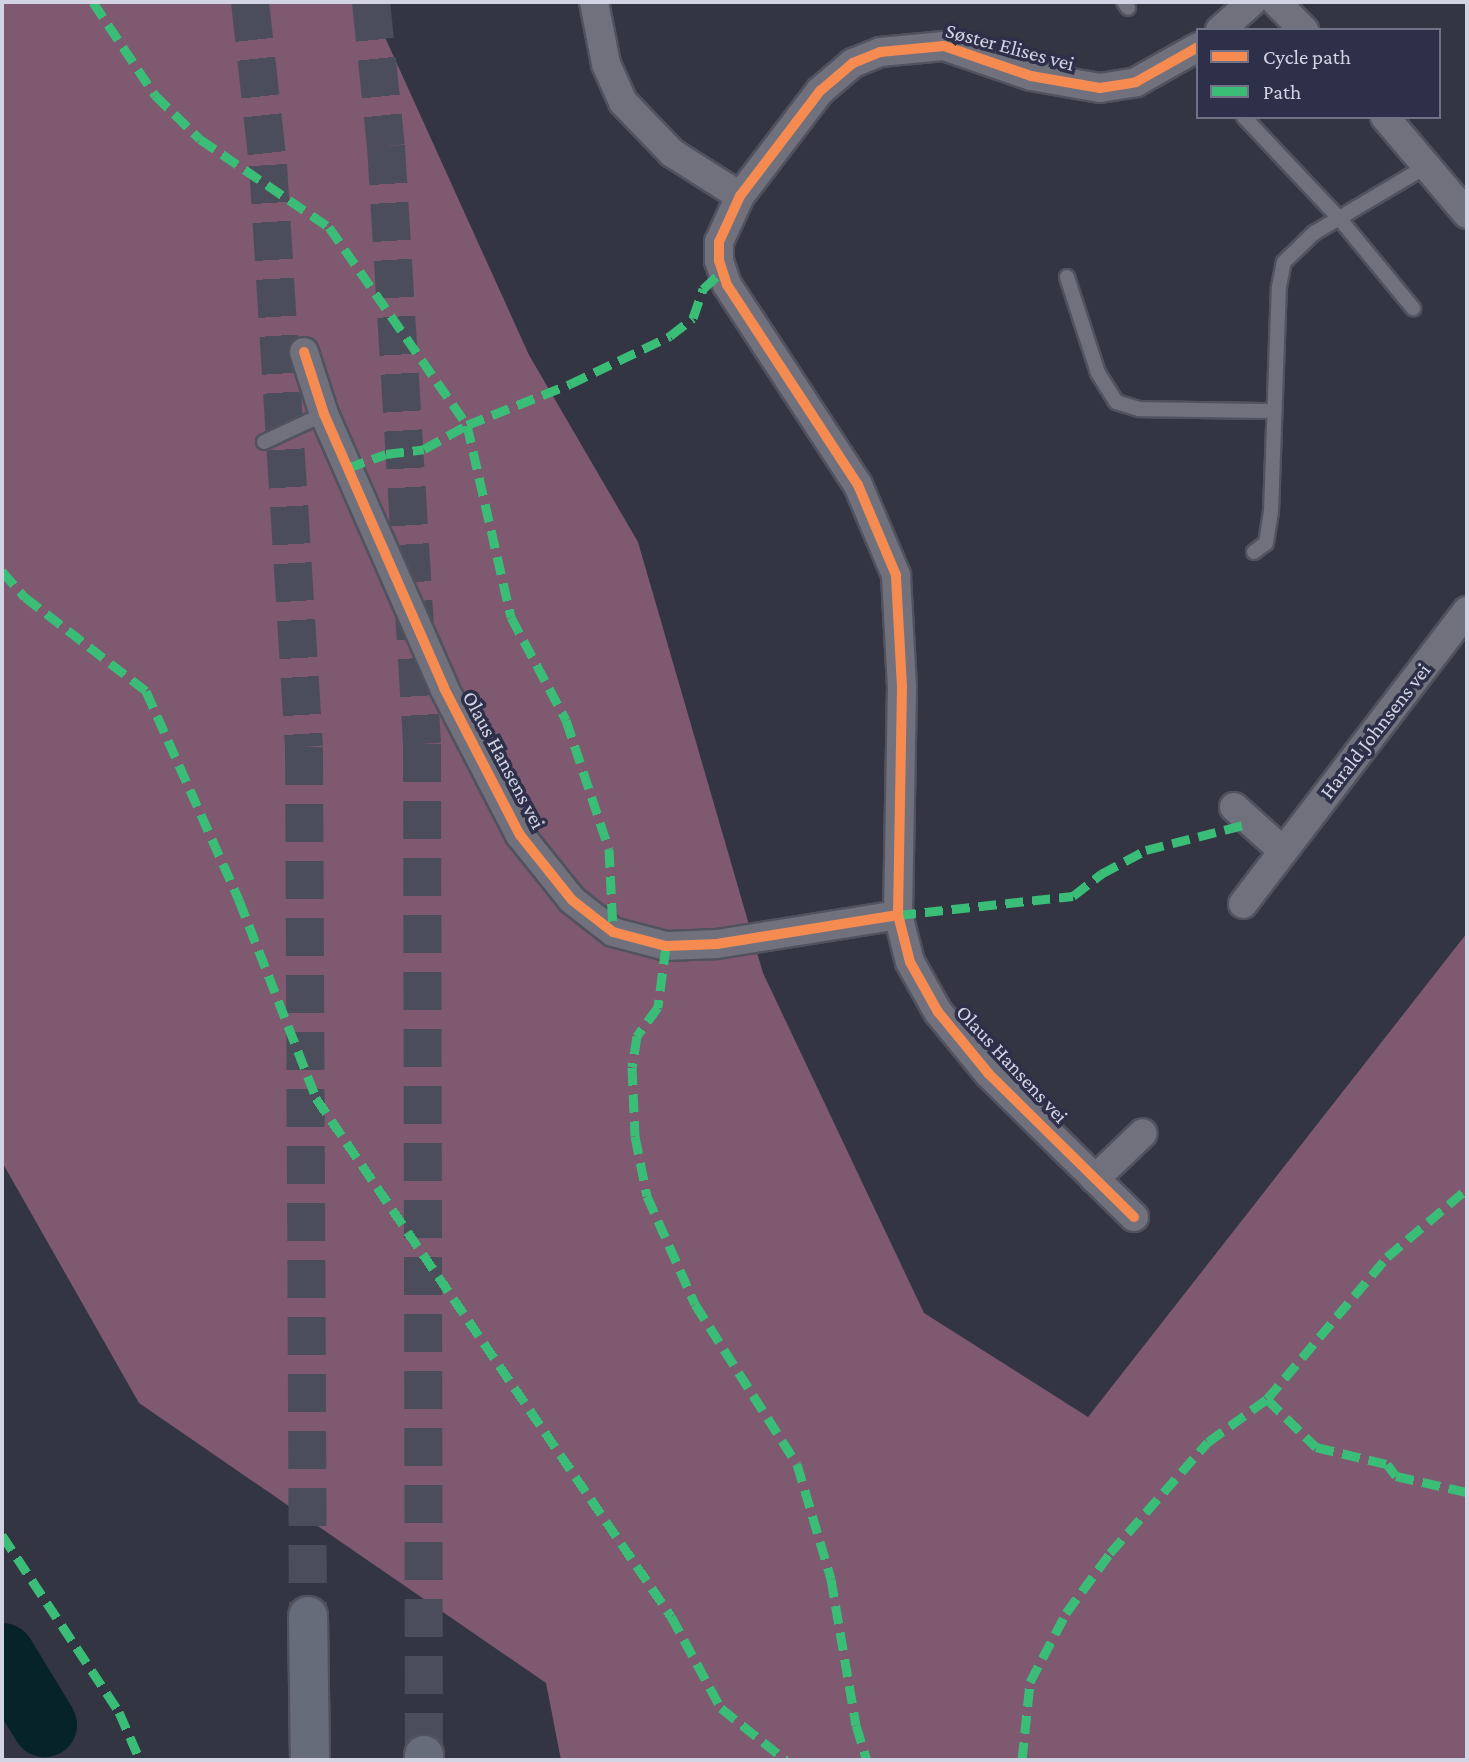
<!DOCTYPE html>
<meta charset="utf-8">
<style>
body{margin:0}
#map{position:relative;width:1469px;height:1762px;overflow:hidden;background:#343543;font-family:"Crimson Pro",serif}
div>[style]{position:absolute}
[style*='--x']{left:calc(var(--x)*1px);top:calc(var(--y)*1px);width:calc(var(--w)*1px);rotate:calc(var(--a)*1deg)}
.forest>*{inset:0;background:#7e5970}
.river>*{height:65px;margin:-32.5px;padding:0 32.5px;transform-origin:32.5px;border-radius:32.5px;background:#06232a}
.highway-tunnel>*{height:38px;margin-top:-19px;transform-origin:0;background:repeating-linear-gradient(90deg,#4c4d5b 0 38px,transparent 0 57px)}
.roads{filter:drop-shadow(2px 0 #51525e) drop-shadow(-2px 0 #51525e) drop-shadow(0 2px #51525e) drop-shadow(0 -2px #51525e)}
.lane>*{height:14px;margin:-7px;padding:0 7px;transform-origin:7px;border-radius:7px;background:#70717d}
.street>*{height:28px;margin:-14px;padding:0 14px;transform-origin:14px;border-radius:14px;background:#70717d}
.highway>*{height:38px;margin:-19px;padding:0 19px;transform-origin:19px;border-radius:19px;background:#676c7a}
.quiet>*{height:9px;margin-top:-4.5px;transform-origin:0;background:repeating-linear-gradient(90deg,#3abd76 0 18px,transparent 0 27px)}
.cycleway>*{height:10px;margin:-5px;padding:0 5px;transform-origin:5px;border-radius:5px;background:#f68b52}
span{translate:-50% -50%;white-space:nowrap;text-align:center;line-height:1.15;-webkit-text-stroke:7px #2e3049;paint-order:stroke}
.street-label{font-size:21px;color:#d2d4e4}
.frame{position:absolute;inset:0;border:4px solid #d2d4e4;pointer-events:none}
.legend{position:absolute;left:1196px;top:28px;width:245px;height:91px;box-sizing:border-box;background:#2e3049;border:2px solid #707287;margin:0;padding:9px 12px;list-style:none;font-size:21px;color:#d2d4e4}
.legend li{display:flex;align-items:center;gap:14px;height:35px}
.legend b{width:35px;border:2px solid #707287}
</style>
<div id="map">
<div class="forest">
<div style="clip-path:polygon(2px 2px,369px 2px,529px 355px,638px 542px,763px 973px,924px 1313px,1088px 1417px,1467px 933px,1467px 1760px,561px 1760px,546px 1683px,139px 1403px,2px 1162px)"></div>
</div>
<div class="river">
<div style="--x:2;--y:1655;--w:81;--a:58.7"></div>
</div>
<div class="highway-tunnel">
<div style="--x:250;--y:2;--w:164;--a:83.7"></div>
<div style="--x:268;--y:165;--w:583;--a:86.46"></div>
<div style="--x:304;--y:747;--w:869;--a:89.74"></div>
<div style="--x:371;--y:2;--w:145;--a:84.1"></div>
<div style="--x:386;--y:146;--w:599;--a:86.55"></div>
<div style="--x:422;--y:744;--w:1011;--a:89.89"></div>
</div>
<div class="roads">
<div class="lane">
<div style="--x:1124;--y:2;--w:7;--a:56"></div>
<div style="--x:1244;--y:117;--w:139;--a:46.8"></div>
<div style="--x:1339;--y:218;--w:117;--a:50.6"></div>
<div style="--x:1067;--y:277;--w:101;--a:72.1"></div>
<div style="--x:1098;--y:373;--w:34;--a:58"></div>
<div style="--x:1116;--y:402;--w:24;--a:17"></div>
<div style="--x:1139;--y:409;--w:134;--a:0.9"></div>
<div style="--x:264;--y:442;--w:66;--a:-25"></div>
<div style="--x:1254;--y:552;--w:15;--a:-37"></div>
<div style="--x:1266;--y:543;--w:31;--a:-81"></div>
<div style="--x:1271;--y:512;--w:225;--a:-88"></div>
<div style="--x:1279;--y:287;--w:25;--a:-79"></div>
<div style="--x:1284;--y:262;--w:42;--a:-44"></div>
<div style="--x:1314;--y:233;--w:131;--a:-30.7"></div>
</div>
<div class="street">
<div style="--x:594;--y:2;--w:63;--a:79"></div>
<div style="--x:606;--y:64;--w:42;--a:65.9"></div>
<div style="--x:623;--y:102;--w:71;--a:46.1"></div>
<div style="--x:672;--y:153;--w:80;--a:32.3"></div>
<div style="--x:1276;--y:2;--w:40;--a:45"></div>
<div style="--x:1220;--y:30;--w:43;--a:-41.2"></div>
<div style="--x:1385;--y:117;--w:127;--a:49.8"></div>
<div style="--x:304;--y:352;--w:65;--a:72.1"></div>
<div style="--x:324;--y:414;--w:299;--a:66.3"></div>
<div style="--x:444;--y:688;--w:165;--a:62.7"></div>
<div style="--x:520;--y:835;--w:83;--a:51.3"></div>
<div style="--x:572;--y:900;--w:52;--a:38"></div>
<div style="--x:613;--y:932;--w:55;--a:14.8"></div>
<div style="--x:666;--y:946;--w:51;--a:-2.2"></div>
<div style="--x:717;--y:944;--w:183;--a:-9.1"></div>
<div style="--x:1234;--y:807;--w:66;--a:41.9"></div>
<div style="--x:1243;--y:904;--w:369;--a:-52.6"></div>
<div style="--x:1095;--y:1179;--w:66;--a:-43.8"></div>
<div style="--x:1134;--y:1217;--w:204;--a:-135.4"></div>
<div style="--x:989;--y:1074;--w:80;--a:-129.4"></div>
<div style="--x:938;--y:1012;--w:57;--a:-119.2"></div>
<div style="--x:910;--y:962;--w:49;--a:-104.3"></div>
<div style="--x:898;--y:915;--w:228;--a:-89"></div>
<div style="--x:902;--y:687;--w:112;--a:-93.1"></div>
<div style="--x:896;--y:575;--w:98;--a:-112.9"></div>
<div style="--x:858;--y:485;--w:239;--a:-123.2"></div>
<div style="--x:727;--y:285;--w:25;--a:-108"></div>
<div style="--x:719;--y:261;--w:19;--a:-90"></div>
<div style="--x:719;--y:242;--w:51;--a:-65.5"></div>
<div style="--x:740;--y:196;--w:132;--a:-52.7"></div>
<div style="--x:820;--y:91;--w:43;--a:-40.3"></div>
<div style="--x:853;--y:63;--w:29;--a:-22"></div>
<div style="--x:880;--y:52;--w:64;--a:-5.4"></div>
<div style="--x:944;--y:46;--w:92;--a:19"></div>
<div style="--x:1031;--y:76;--w:70;--a:9.9"></div>
<div style="--x:1100;--y:88;--w:36;--a:-9"></div>
<div style="--x:1136;--y:82;--w:71;--a:-29.4"></div>
</div>
<div class="highway">
<div style="--x:308;--y:1616;--w:144;--a:89.2"></div>
<div style="--x:424;--y:1755;--w:5;--a:90"></div>
</div>
</div>
<div class="quiet">
<div style="--x:93;--y:2;--w:112;--a:56.3"></div>
<div style="--x:155;--y:95;--w:63;--a:44.4"></div>
<div style="--x:200;--y:139;--w:156;--a:34.3"></div>
<div style="--x:329;--y:227;--w:241;--a:55.1"></div>
<div style="--x:467;--y:425;--w:197;--a:77.1"></div>
<div style="--x:511;--y:617;--w:117;--a:61.9"></div>
<div style="--x:566;--y:720;--w:136;--a:71.6"></div>
<div style="--x:609;--y:849;--w:83;--a:87.2"></div>
<div style="--x:347;--y:468;--w:41;--a:-19.7"></div>
<div style="--x:386;--y:454;--w:38;--a:-7"></div>
<div style="--x:424;--y:449;--w:49;--a:-29.2"></div>
<div style="--x:467;--y:425;--w:111;--a:-21.7"></div>
<div style="--x:570;--y:384;--w:111;--a:-25.6"></div>
<div style="--x:670;--y:336;--w:29;--a:-38"></div>
<div style="--x:693;--y:318;--w:31;--a:-71"></div>
<div style="--x:703;--y:289;--w:26;--a:-43"></div>
<div style="--x:2;--y:571;--w:35;--a:49"></div>
<div style="--x:25;--y:597;--w:153;--a:37.8"></div>
<div style="--x:146;--y:691;--w:229;--a:66"></div>
<div style="--x:239;--y:900;--w:212;--a:68.7"></div>
<div style="--x:316;--y:1098;--w:628;--a:55.58"></div>
<div style="--x:671;--y:1616;--w:105;--a:61.5"></div>
<div style="--x:721;--y:1708;--w:83;--a:38.7"></div>
<div style="--x:898;--y:915;--w:176;--a:-6.2"></div>
<div style="--x:1073;--y:896;--w:36;--a:-38"></div>
<div style="--x:1101;--y:874;--w:51;--a:-28.1"></div>
<div style="--x:1146;--y:850;--w:108;--a:-14.4"></div>
<div style="--x:666;--y:946;--w:62;--a:97.5"></div>
<div style="--x:658;--y:1007;--w:36;--a:126"></div>
<div style="--x:637;--y:1036;--w:31;--a:99"></div>
<div style="--x:632;--y:1067;--w:69;--a:87.5"></div>
<div style="--x:635;--y:1136;--w:61;--a:78.7"></div>
<div style="--x:647;--y:1196;--w:118;--a:66"></div>
<div style="--x:695;--y:1304;--w:190;--a:57.5"></div>
<div style="--x:797;--y:1464;--w:120;--a:73.5"></div>
<div style="--x:831;--y:1579;--w:148;--a:80.3"></div>
<div style="--x:856;--y:1725;--w:37;--a:73"></div>
<div style="--x:1267;--y:1399;--w:69;--a:44.4"></div>
<div style="--x:1316;--y:1447;--w:73;--a:13.5"></div>
<div style="--x:1387;--y:1464;--w:15;--a:53"></div>
<div style="--x:1396;--y:1476;--w:73;--a:12.7"></div>
<div style="--x:2;--y:1535;--w:212;--a:56.5"></div>
<div style="--x:119;--y:1712;--w:52;--a:66.4"></div>
<div style="--x:1022;--y:1760;--w:78;--a:-84.1"></div>
<div style="--x:1030;--y:1682;--w:78;--a:-62.4"></div>
<div style="--x:1066;--y:1613;--w:74;--a:-53.7"></div>
<div style="--x:1110;--y:1553;--w:148;--a:-48.6"></div>
<div style="--x:1208;--y:1442;--w:73;--a:-36.1"></div>
<div style="--x:1267;--y:1399;--w:186;--a:-49.8"></div>
<div style="--x:1387;--y:1257;--w:105;--a:-40.4"></div>
</div>
<div class="cycleway">
<div style="--x:304;--y:352;--w:65;--a:72.1"></div>
<div style="--x:324;--y:414;--w:299;--a:66.3"></div>
<div style="--x:444;--y:688;--w:165;--a:62.7"></div>
<div style="--x:520;--y:835;--w:83;--a:51.3"></div>
<div style="--x:572;--y:900;--w:52;--a:38"></div>
<div style="--x:613;--y:932;--w:55;--a:14.8"></div>
<div style="--x:666;--y:946;--w:51;--a:-2.2"></div>
<div style="--x:717;--y:944;--w:183;--a:-9.1"></div>
<div style="--x:1134;--y:1217;--w:204;--a:-135.4"></div>
<div style="--x:989;--y:1074;--w:80;--a:-129.4"></div>
<div style="--x:938;--y:1012;--w:57;--a:-119.2"></div>
<div style="--x:910;--y:962;--w:49;--a:-104.3"></div>
<div style="--x:898;--y:915;--w:228;--a:-89"></div>
<div style="--x:902;--y:687;--w:112;--a:-93.1"></div>
<div style="--x:896;--y:575;--w:98;--a:-112.9"></div>
<div style="--x:858;--y:485;--w:239;--a:-123.2"></div>
<div style="--x:727;--y:285;--w:25;--a:-108"></div>
<div style="--x:719;--y:261;--w:19;--a:-90"></div>
<div style="--x:719;--y:242;--w:51;--a:-65.5"></div>
<div style="--x:740;--y:196;--w:132;--a:-52.7"></div>
<div style="--x:820;--y:91;--w:43;--a:-40.3"></div>
<div style="--x:853;--y:63;--w:29;--a:-22"></div>
<div style="--x:880;--y:52;--w:64;--a:-5.4"></div>
<div style="--x:944;--y:46;--w:92;--a:19"></div>
<div style="--x:1031;--y:76;--w:70;--a:9.9"></div>
<div style="--x:1100;--y:88;--w:36;--a:-9"></div>
<div style="--x:1136;--y:82;--w:71;--a:-29.4"></div>
</div>
<div class="street-label">
<span style="left:1010px;top:47px;rotate:15deg">Søster Elises vei</span>
<span style="left:1375px;top:731px;rotate:-52deg">Harald Johnsens vei</span>
<span style="left:504px;top:760px;rotate:62deg">Olaus Hansens vei</span>
<span style="left:1012px;top:1064px;rotate:47deg">Olaus Hansens vei</span>
</div>
<div class="frame"></div>
<ul class="legend">
<li><b style="height:9px;background:#f68b52"></b>Cycle path</li>
<li><b style="height:9px;background:#3abd76"></b>Path</li>
</ul>
</div>
